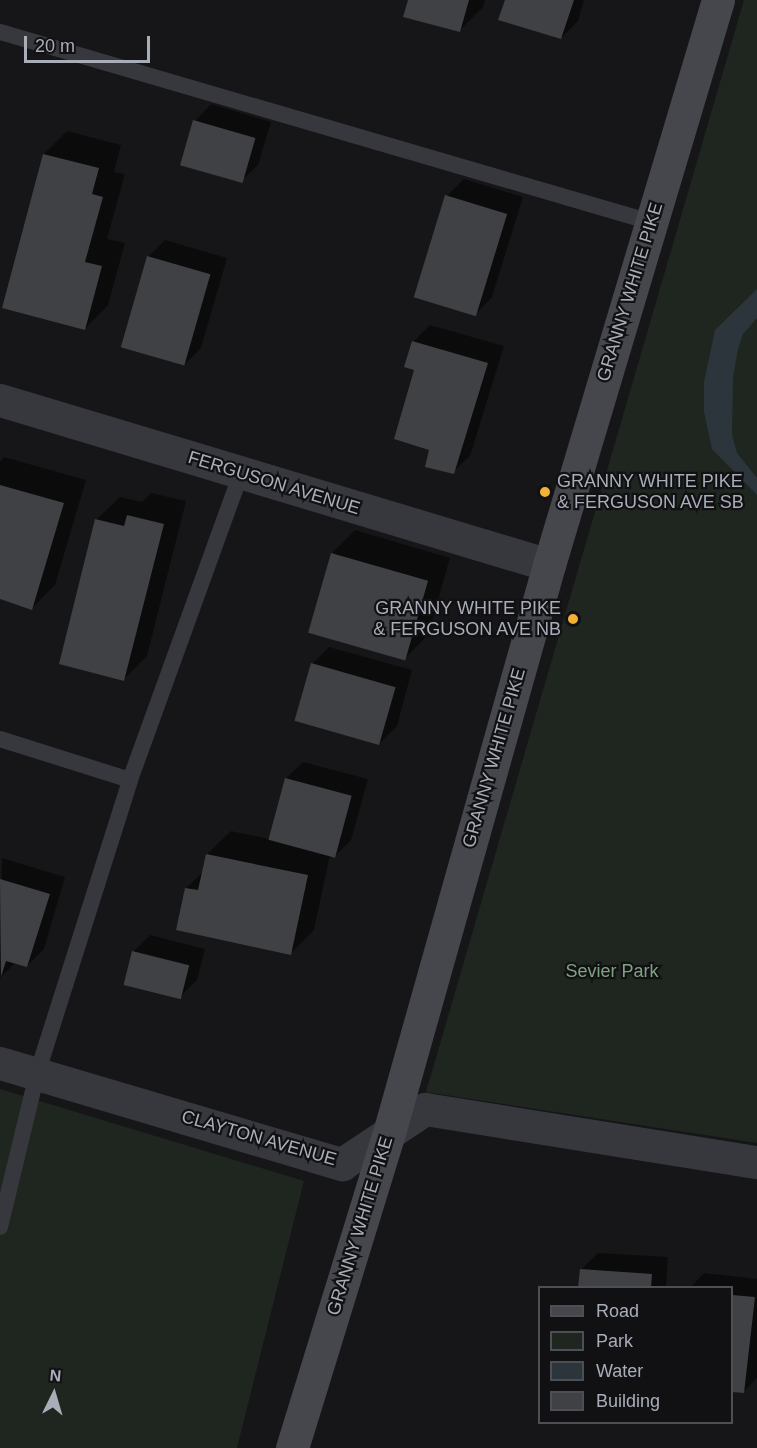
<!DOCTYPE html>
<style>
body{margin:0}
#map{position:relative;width:757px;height:1448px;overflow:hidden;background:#161618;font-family:Arial,sans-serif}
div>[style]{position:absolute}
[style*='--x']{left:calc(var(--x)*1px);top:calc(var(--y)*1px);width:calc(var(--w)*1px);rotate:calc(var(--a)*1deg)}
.green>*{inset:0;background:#1e261f}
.water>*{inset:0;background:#2c353c}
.shadow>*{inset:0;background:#0007}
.building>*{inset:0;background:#404145;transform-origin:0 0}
.service>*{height:16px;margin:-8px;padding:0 8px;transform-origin:8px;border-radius:8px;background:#37383d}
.minor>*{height:33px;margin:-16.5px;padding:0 16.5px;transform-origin:16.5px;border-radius:16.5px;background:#37383d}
.secondary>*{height:33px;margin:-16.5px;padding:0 16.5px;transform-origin:16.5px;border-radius:16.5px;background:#45474d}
.dots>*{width:16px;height:16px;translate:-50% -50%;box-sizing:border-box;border:3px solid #111113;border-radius:50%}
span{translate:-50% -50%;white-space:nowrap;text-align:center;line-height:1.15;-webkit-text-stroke:4.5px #111113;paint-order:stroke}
.street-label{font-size:18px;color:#a8adb8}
.poi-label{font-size:18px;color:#a8adb8}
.left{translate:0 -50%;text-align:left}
.right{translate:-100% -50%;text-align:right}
.park-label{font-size:18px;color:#7fa381}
.legend{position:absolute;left:538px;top:1286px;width:195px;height:138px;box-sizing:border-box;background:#111113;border:2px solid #4d4f55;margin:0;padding:8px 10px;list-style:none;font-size:18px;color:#a8adb8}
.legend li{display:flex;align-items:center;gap:12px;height:30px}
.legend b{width:30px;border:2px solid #4d4f55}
.north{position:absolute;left:24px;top:1364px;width:60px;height:60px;-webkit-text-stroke:4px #111113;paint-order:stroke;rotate:5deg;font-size:16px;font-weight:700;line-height:24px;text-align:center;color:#a8adb8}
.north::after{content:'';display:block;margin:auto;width:21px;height:27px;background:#a8adb8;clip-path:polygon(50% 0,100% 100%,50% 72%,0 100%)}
.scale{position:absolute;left:24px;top:36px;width:126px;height:27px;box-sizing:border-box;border:3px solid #a8adb8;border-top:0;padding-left:8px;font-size:18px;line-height:21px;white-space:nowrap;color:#a8adb8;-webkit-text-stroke:4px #111113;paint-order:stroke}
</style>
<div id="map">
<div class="green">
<div style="clip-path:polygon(744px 0,757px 0,757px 1143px,426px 1092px)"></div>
<div style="clip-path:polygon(0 1089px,304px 1181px,237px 1448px,0 1448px)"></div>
</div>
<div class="water">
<div style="clip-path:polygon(757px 289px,757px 318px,743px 334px,738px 349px,733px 377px,732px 435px,737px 453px,757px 478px,757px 495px,712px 449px,704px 412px,704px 382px,715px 330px)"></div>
</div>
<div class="shadow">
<div style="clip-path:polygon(410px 0,485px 0,483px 7px,460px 30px)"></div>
<div style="clip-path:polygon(506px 0,584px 0,578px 21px,561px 38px)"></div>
<div style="clip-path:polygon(211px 104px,271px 122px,258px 165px,241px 181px,195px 121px)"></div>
<div style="clip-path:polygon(67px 131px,121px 145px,114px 172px,125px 174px,107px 239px,125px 243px,108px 305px,85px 329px,44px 154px)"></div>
<div style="clip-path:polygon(464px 179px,523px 197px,492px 297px,476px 314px,447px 196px)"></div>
<div style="clip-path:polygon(165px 240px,227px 258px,201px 348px,184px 365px,148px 257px)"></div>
<div style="clip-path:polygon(430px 325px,504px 346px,470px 456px,453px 472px,431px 449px,416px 369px,406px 366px,414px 341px)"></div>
<div style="clip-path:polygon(4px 457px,86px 480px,55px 585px,32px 608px,0 599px,0 462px)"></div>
<div style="clip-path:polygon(151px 493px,186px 501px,147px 656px,124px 679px,96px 520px,120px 497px,142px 502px)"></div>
<div style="clip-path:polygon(355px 530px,450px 558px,428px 635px,404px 659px,332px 553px)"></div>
<div style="clip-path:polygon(329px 647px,412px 670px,397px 726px,380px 743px,312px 664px)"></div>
<div style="clip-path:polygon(303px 762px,368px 779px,351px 840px,335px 856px,330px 855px,314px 930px,291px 953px,186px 888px,204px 871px,207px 854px,231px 831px,269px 839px,286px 778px)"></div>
<div style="clip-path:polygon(2px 858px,65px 877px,44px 949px,27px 966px,16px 962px,0 978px)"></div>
<div style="clip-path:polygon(150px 935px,205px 949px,197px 980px,180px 997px,133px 952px)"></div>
<div style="clip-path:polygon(598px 1253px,668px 1257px,666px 1288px,580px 1288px,581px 1270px)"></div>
<div style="clip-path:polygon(704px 1273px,757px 1279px,757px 1378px,743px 1392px,732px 1390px,732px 1288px,690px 1288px)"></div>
</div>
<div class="building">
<div style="clip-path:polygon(408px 0,469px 0,460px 32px,403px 17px)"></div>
<div style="clip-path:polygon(505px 0,574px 0,561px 39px,498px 20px)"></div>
<div style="left:193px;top:120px;width:65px;height:47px;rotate:16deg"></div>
<div style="clip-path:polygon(43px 154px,99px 168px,92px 194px,103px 197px,85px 262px,102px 266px,85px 330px,2px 308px)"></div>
<div style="left:445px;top:195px;width:65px;height:107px;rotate:17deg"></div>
<div style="left:147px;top:256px;width:66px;height:95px;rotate:16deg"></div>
<div style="clip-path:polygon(412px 341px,488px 363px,454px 474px,425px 467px,429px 450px,394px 439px,414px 370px,404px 367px)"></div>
<div style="clip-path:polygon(0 485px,64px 503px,32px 610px,0 599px)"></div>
<div style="clip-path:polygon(127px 515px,164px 524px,124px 681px,59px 664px,95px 519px,124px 526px)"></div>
<div style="left:331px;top:553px;width:101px;height:83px;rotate:16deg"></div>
<div style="left:311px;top:663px;width:88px;height:60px;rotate:16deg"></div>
<div style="left:285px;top:778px;width:69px;height:64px;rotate:15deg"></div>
<div style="clip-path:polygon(206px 854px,308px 875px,291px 955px,176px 930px,185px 888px,198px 890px)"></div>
<div style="clip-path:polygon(0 879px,50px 894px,27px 967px,6px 961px,1px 977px)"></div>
<div style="left:132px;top:951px;width:59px;height:35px;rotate:14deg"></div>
<div style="clip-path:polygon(580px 1269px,652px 1274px,651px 1288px,578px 1288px)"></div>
<div style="clip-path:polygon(732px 1295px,755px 1297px,744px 1393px,732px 1392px)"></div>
</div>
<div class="service">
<div style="--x:0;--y:32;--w:678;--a:16.27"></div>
<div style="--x:0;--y:739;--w:136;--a:17.5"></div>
<div style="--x:0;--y:1227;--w:157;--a:-76.4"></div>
<div style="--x:37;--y:1074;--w:308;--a:-72.4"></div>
<div style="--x:130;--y:780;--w:326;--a:-70.1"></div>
</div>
<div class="minor">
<div style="--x:0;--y:400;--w:573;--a:16.73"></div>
<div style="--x:0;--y:1063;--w:357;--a:16.5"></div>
<div style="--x:342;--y:1164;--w:100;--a:-33.5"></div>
<div style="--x:425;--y:1109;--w:336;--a:9.1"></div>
</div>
<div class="secondary">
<div style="--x:292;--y:1448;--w:330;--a:-72.9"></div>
<div style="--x:389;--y:1133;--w:590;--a:-74.27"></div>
<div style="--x:549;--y:565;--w:590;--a:-73.35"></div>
</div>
<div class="dots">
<div style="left:545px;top:492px;background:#f2b134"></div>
<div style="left:573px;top:619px;background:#f2b134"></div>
</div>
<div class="street-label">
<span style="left:630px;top:292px;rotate:-73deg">GRANNY WHITE PIKE</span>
<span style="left:274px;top:483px;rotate:17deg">FERGUSON AVENUE</span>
<span style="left:494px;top:758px;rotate:-74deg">GRANNY WHITE PIKE</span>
<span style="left:259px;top:1138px;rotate:16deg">CLAYTON AVENUE</span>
<span style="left:360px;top:1226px;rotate:-73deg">GRANNY WHITE PIKE</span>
</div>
<div class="poi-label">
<span class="left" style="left:557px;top:492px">GRANNY WHITE PIKE<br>&amp; FERGUSON AVE SB</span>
<span class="right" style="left:561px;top:619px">GRANNY WHITE PIKE<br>&amp; FERGUSON AVE NB</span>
</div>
<div class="park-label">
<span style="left:612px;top:971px">Sevier Park</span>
</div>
<ul class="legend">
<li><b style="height:8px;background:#45474d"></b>Road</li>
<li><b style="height:16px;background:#1e261f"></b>Park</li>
<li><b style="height:16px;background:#2c353c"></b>Water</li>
<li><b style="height:16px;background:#404145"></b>Building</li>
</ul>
<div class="north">N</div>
<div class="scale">20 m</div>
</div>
